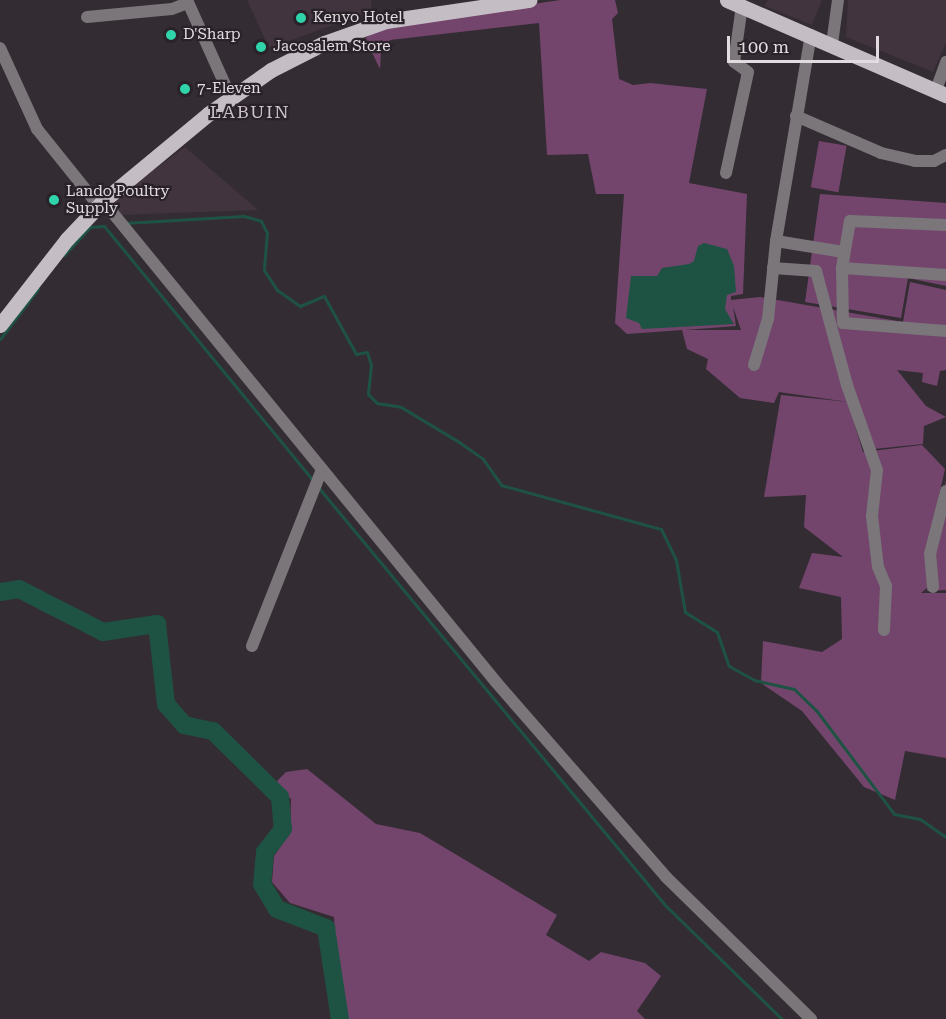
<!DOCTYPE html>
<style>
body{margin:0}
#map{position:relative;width:946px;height:1019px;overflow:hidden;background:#342c33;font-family:"Roboto Serif",serif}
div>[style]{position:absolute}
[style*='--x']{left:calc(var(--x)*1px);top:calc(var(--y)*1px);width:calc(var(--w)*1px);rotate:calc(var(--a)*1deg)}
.built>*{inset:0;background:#41343f}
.green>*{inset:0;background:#73456d;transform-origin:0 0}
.water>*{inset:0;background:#1e5343}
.stream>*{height:3px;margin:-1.5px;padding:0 1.5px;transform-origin:1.5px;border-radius:1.5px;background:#1e5343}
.river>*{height:18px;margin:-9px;padding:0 9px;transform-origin:9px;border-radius:9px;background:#1e5343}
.minor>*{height:12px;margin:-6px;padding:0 6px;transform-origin:6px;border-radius:6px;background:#7a7679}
.major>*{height:15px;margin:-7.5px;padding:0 7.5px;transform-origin:7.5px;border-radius:7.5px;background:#c5bdc4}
.dots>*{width:16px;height:16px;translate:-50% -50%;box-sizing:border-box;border:3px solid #2a2229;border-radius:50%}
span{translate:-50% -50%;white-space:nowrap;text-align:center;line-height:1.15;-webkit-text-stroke:4.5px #2a2229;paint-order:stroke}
.poi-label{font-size:15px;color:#e2dce1}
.left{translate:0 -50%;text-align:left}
.quarter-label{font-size:18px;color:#ccc2ca;letter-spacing:1.5px}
.scale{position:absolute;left:727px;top:36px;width:152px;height:27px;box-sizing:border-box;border:3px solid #e2dce1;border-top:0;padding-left:8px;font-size:18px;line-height:21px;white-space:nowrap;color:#e2dce1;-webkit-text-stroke:4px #2a2229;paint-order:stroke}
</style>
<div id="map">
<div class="built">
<div style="clip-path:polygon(247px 0,371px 0,372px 11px,269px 48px)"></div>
<div style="clip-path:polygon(768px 0,822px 0,812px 25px,765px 6px)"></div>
<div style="clip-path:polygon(848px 0,946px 0,946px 43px,933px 72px,846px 37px)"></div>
<div style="clip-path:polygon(185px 147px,258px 210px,119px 215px,109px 203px)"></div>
</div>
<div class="green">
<div style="clip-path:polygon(evenodd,560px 0,615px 0,618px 13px,612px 19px,619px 79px,633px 85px,650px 83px,707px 89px,689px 183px,747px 194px,743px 294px,731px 296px,731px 300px,760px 297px,903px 322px,910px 282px,946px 290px,946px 370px,940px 371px,937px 386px,922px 382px,923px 373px,897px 370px,926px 406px,946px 417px,924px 426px,923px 444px,864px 450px,849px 406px,863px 452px,922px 445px,945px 469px,928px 543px,927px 588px,921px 593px,946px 593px,946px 758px,905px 751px,895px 800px,864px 787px,802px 711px,761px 683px,763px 641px,822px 652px,842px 639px,841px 597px,799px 588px,812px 553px,843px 557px,804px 527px,806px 495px,764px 497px,781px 395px,848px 402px,779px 392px,774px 403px,740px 398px,706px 369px,708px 359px,687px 349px,682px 330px,627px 334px,615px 323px,624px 194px,596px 194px,588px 154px,547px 155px,539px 23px,390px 40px,381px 51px,380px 69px,365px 38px,384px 26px,560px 0,733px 307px,741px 330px,685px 330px,736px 326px,733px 307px)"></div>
<div style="left:819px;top:141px;width:28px;height:47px;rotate:10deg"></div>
<div style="clip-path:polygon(820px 194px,946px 203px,946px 286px,908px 278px,901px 318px,805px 302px)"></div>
<div style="clip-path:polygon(946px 480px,946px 590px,927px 591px)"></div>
<div style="clip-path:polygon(307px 769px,376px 824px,420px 833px,557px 915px,546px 935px,589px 961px,601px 952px,645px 963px,661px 976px,637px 1011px,645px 1019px,349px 1019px,338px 998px,334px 917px,290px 903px,272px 882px,274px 856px,290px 833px,291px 799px,275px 783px,286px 772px)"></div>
</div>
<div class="water">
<div style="clip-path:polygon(704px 243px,727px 249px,734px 266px,736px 292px,727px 295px,725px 309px,734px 324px,642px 329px,639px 323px,626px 318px,631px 276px,657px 276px,662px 268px,689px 264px,694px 261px,698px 246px)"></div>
</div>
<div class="stream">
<div style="--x:124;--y:223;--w:120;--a:-3.3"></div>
<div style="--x:244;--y:216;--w:18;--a:16"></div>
<div style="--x:261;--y:221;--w:13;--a:63"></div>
<div style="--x:267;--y:233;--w:37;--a:95"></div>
<div style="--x:264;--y:270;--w:24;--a:57"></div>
<div style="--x:277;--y:290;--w:28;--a:35"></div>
<div style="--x:300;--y:306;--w:26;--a:-23"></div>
<div style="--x:324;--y:296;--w:66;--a:61.1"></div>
<div style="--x:356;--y:354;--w:11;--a:-10"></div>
<div style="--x:367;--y:352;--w:14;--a:73"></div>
<div style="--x:371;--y:365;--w:29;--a:96"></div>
<div style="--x:368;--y:394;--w:13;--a:45"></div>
<div style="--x:377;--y:403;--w:24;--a:9"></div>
<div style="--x:401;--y:407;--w:68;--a:31.1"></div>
<div style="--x:459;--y:442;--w:29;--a:35"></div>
<div style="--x:483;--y:459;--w:32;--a:55"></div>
<div style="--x:501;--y:485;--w:166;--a:15.4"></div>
<div style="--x:661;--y:529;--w:34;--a:64"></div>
<div style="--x:676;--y:560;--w:53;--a:80.2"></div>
<div style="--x:685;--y:612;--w:38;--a:32"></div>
<div style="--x:717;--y:632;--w:36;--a:71"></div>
<div style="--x:729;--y:666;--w:29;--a:29"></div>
<div style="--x:754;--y:680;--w:41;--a:12.7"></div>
<div style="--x:794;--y:689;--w:30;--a:44"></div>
<div style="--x:816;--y:710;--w:130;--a:53.1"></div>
<div style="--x:894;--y:814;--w:26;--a:11"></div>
<div style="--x:920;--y:819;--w:32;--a:35"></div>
<div style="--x:64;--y:255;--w:38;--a:-47"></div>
<div style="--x:90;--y:227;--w:14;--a:-4"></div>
<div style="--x:104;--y:226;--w:331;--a:50.6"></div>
<div style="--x:0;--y:339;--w:63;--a:-52.8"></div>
<div style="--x:318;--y:487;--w:543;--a:50.3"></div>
<div style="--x:665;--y:905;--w:163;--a:44.3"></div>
</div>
<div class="river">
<div style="--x:0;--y:592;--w:19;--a:-9"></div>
<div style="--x:19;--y:589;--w:94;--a:27.1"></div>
<div style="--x:103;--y:632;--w:55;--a:-8.4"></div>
<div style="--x:157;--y:624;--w:81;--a:83.6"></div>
<div style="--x:166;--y:704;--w:28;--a:49"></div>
<div style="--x:184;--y:725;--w:30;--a:12"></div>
<div style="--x:213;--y:731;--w:94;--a:44.6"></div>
<div style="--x:280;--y:797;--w:32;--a:85"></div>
<div style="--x:283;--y:829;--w:29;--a:128"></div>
<div style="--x:265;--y:852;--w:32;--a:95"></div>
<div style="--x:262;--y:884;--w:29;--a:59"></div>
<div style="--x:277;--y:909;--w:53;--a:21.2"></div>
<div style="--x:326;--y:928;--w:92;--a:81.3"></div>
</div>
<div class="minor">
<div style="--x:187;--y:0;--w:107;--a:65.8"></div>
<div style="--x:87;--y:17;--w:85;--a:-5.4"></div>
<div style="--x:172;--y:9;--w:17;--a:-21"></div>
<div style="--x:832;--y:44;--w:44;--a:-82.2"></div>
<div style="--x:0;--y:48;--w:89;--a:65.4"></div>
<div style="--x:37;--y:129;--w:99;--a:51.2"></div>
<div style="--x:936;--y:90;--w:30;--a:-70"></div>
<div style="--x:796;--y:116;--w:93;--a:23.5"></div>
<div style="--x:881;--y:153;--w:35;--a:13"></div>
<div style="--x:915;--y:161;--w:19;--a:0"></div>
<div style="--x:934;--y:161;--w:13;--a:-27"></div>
<div style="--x:726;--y:173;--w:103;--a:-77.7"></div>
<div style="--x:748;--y:72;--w:17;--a:-144"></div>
<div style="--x:734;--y:62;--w:57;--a:-81.9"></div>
<div style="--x:103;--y:201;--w:621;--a:50.75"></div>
<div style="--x:496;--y:682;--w:259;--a:48.9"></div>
<div style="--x:666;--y:877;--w:203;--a:44.4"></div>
<div style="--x:946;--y:225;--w:96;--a:-177.6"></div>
<div style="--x:850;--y:221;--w:48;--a:99.7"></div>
<div style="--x:842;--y:268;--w:104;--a:3.9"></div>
<div style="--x:776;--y:241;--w:68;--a:9.3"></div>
<div style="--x:773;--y:268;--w:43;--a:4"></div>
<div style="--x:816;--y:271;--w:118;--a:74.8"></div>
<div style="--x:847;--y:385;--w:90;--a:70.6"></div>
<div style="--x:877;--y:470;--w:46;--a:96.2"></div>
<div style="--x:872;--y:516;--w:51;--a:83.3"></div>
<div style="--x:878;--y:567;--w:21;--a:67"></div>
<div style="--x:886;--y:586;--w:44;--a:92.6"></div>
<div style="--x:842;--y:268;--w:55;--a:89"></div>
<div style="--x:843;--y:323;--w:103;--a:4.4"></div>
<div style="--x:754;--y:365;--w:48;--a:-73.1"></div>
<div style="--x:768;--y:319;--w:78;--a:-84.1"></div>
<div style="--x:776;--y:241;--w:209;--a:-80.4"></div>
<div style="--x:933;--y:587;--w:33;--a:-95"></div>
<div style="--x:930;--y:554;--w:65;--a:-75.7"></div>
<div style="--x:252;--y:646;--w:190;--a:-68.4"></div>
</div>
<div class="major">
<div style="--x:727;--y:0;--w:239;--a:23.5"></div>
<div style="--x:0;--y:325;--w:109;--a:-52.1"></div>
<div style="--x:67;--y:239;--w:52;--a:-46.5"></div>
<div style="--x:103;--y:201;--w:136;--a:-39.6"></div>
<div style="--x:208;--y:114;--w:77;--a:-34.9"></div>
<div style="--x:271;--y:70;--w:59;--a:-27"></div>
<div style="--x:324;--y:43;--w:66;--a:-19.5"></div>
<div style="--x:386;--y:21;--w:145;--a:-8.4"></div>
</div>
<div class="dots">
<div style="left:301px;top:18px;background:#2fd4aa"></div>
<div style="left:171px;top:35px;background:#2fd4aa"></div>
<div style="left:261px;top:47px;background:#2fd4aa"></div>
<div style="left:185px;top:89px;background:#2fd4aa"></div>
<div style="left:54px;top:200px;background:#2fd4aa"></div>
</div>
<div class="poi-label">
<span class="left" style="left:313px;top:18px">Kenyo Hotel</span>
<span class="left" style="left:183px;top:35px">D'Sharp</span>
<span class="left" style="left:273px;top:47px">Jacosalem Store</span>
<span class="left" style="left:197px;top:89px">7-Eleven</span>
<span class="left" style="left:66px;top:200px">Lando Poultry<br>Supply</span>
</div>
<div class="quarter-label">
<span style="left:250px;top:112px">LABUIN</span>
</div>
<div class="scale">100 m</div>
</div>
